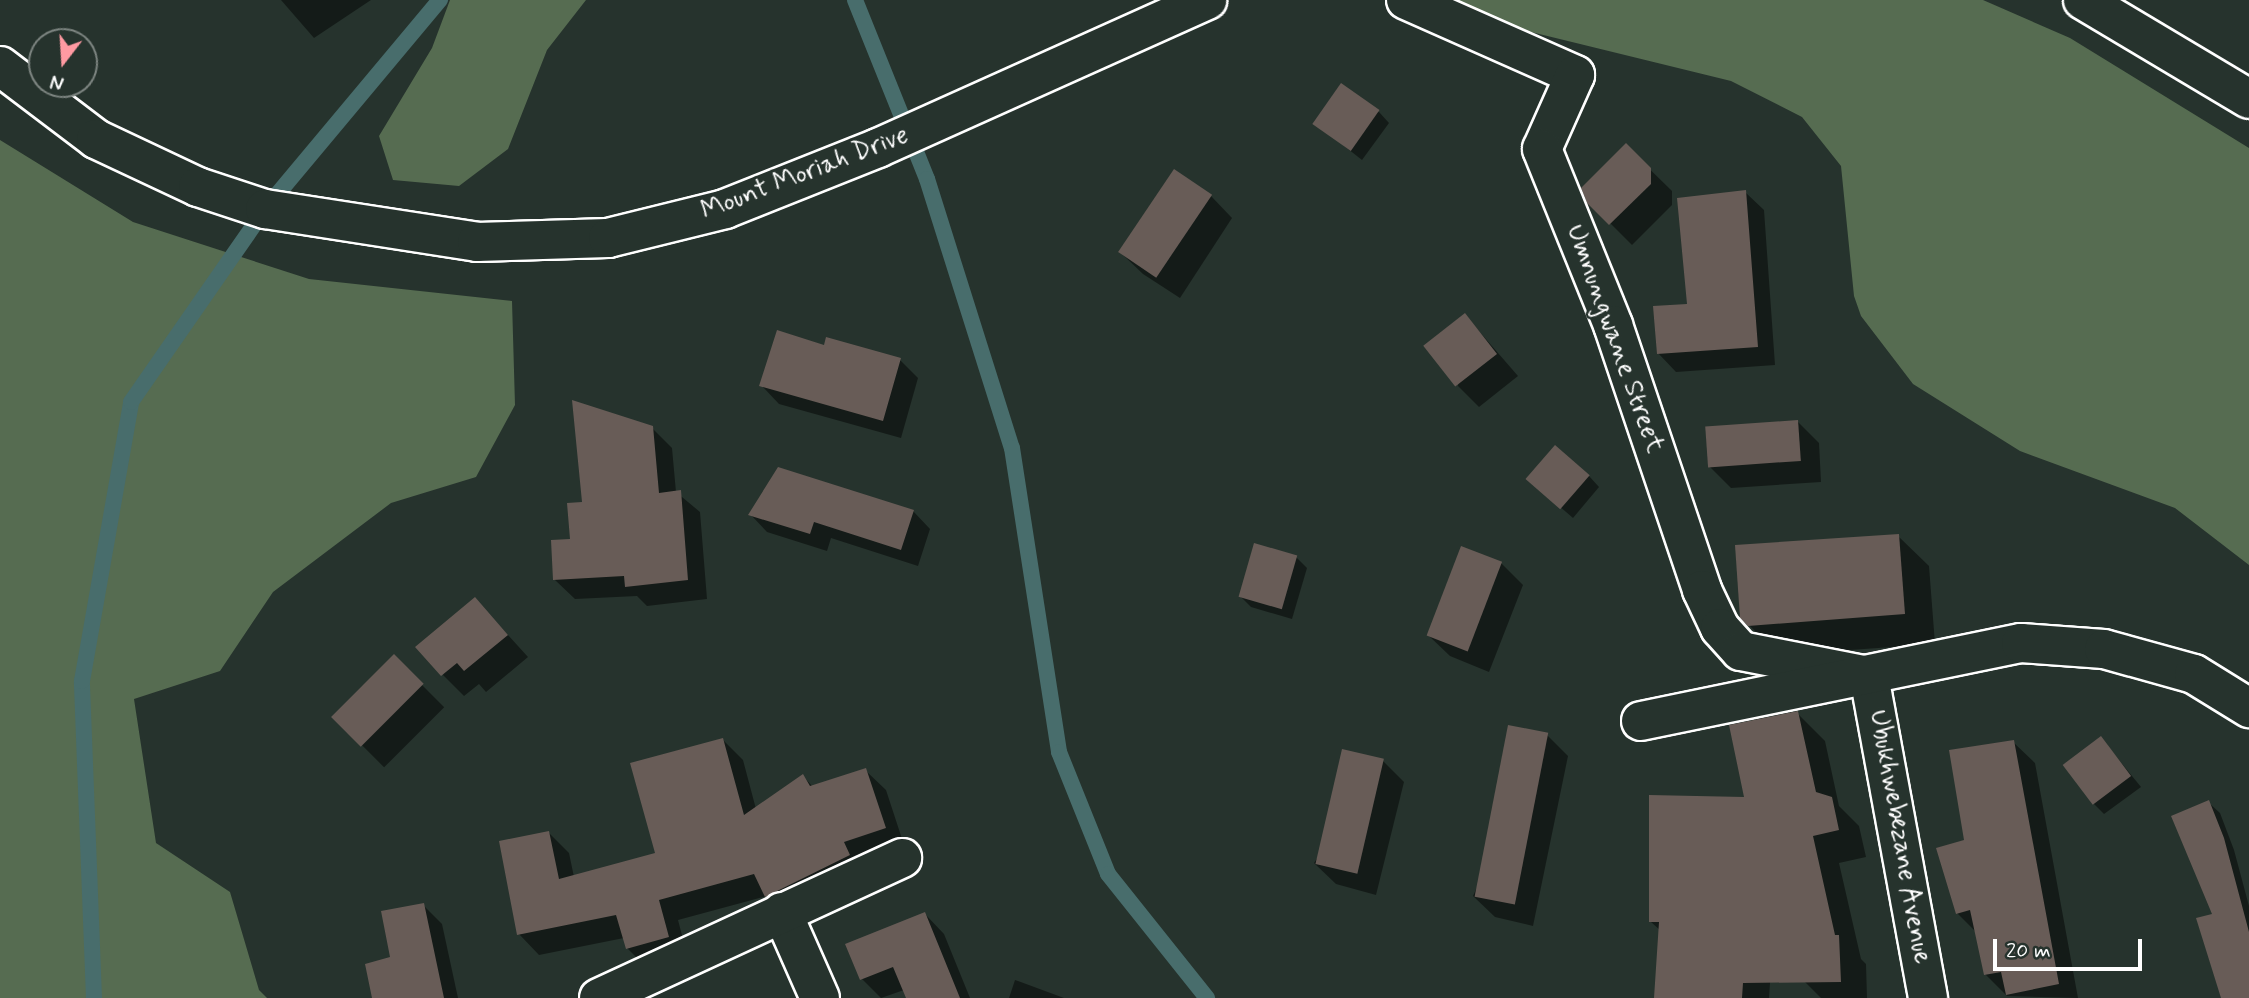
<!DOCTYPE html>
<style>
body{margin:0}
#map{position:relative;width:2249px;height:998px;overflow:hidden;background:#26332d;font-family:Mynerve,sans-serif}
div>[style]{position:absolute}
[style*='--x']{left:calc(var(--x)*1px);top:calc(var(--y)*1px);width:calc(var(--w)*1px);rotate:calc(var(--a)*1deg)}
.green>*{inset:0;background:#566c51}
.shadow>*{inset:0;background:#0007;transform-origin:0 0}
.stream>*{height:16px;margin:-8px;padding:0 8px;transform-origin:8px;border-radius:8px;background:#486d6c}
.building>*{inset:0;background:#685c57;transform-origin:0 0}
.roads{filter:drop-shadow(2px 0 #fff) drop-shadow(-2px 0 #fff) drop-shadow(0 2px #fff) drop-shadow(0 -2px #fff)}
.street>*{height:38px;margin:-19px;padding:0 19px;transform-origin:19px;border-radius:19px;background:#26332d}
span{translate:-50% -50%;white-space:nowrap;text-align:center;line-height:1.15;-webkit-text-stroke:5px #26332d;paint-order:stroke}
.street-label{font-size:26px;color:#fff}
.north{position:absolute;left:28px;top:28px;width:70px;height:70px;box-sizing:border-box;background:#26332d;border:2px solid #7d8581;border-radius:50%;rotate:197deg;font-size:19px;font-weight:700;line-height:28px;text-align:center;color:#fff}
.north::after{content:'';display:block;margin:auto;width:24px;height:32px;background:#ff9aa2;clip-path:polygon(50% 0,100% 100%,50% 72%,0 100%)}
.scale{position:absolute;left:1993px;top:939px;width:149px;height:32px;box-sizing:border-box;border:4px solid #fff;border-top:0;padding-left:9px;font-size:21px;line-height:24px;white-space:nowrap;color:#fff;-webkit-text-stroke:5px #26332d;paint-order:stroke}
</style>
<div id="map">
<div class="green">
<div style="clip-path:polygon(450px 0,586px 0,547px 50px,508px 149px,459px 186px,393px 180px,379px 136px,432px 48px)"></div>
<div style="clip-path:polygon(1457px 0,1983px 0,2070px 38px,2249px 148px,2249px 565px,2175px 508px,2020px 451px,1913px 384px,1861px 316px,1854px 296px,1841px 166px,1802px 117px,1731px 81px,1503px 25px)"></div>
<div style="clip-path:polygon(0 140px,133px 222px,309px 279px,512px 301px,515px 405px,476px 477px,391px 503px,273px 592px,220px 671px,134px 699px,156px 843px,230px 892px,259px 990px,267px 998px,0 998px)"></div>
</div>
<div class="shadow">
<div style="clip-path:polygon(281px 0,371px 0,314px 38px)"></div>
<div style="clip-path:polygon(1379px 112px,1389px 123px,1362px 160px,1315px 123px)"></div>
<div style="clip-path:polygon(1626px 146px,1672px 191px,1672px 205px,1632px 245px,1589px 202px)"></div>
<div style="clip-path:polygon(1745px 192px,1764px 210px,1775px 365px,1676px 372px,1658px 353px,1689px 306px)"></div>
<div style="clip-path:polygon(1211px 196px,1232px 218px,1180px 298px,1143px 274px,1121px 253px)"></div>
<div style="clip-path:polygon(1465px 315px,1518px 376px,1479px 407px,1458px 386px)"></div>
<div style="clip-path:polygon(825px 348px,900px 360px,918px 378px,901px 438px,779px 404px,761px 385px)"></div>
<div style="clip-path:polygon(1798px 422px,1819px 443px,1821px 482px,1731px 488px,1710px 467px)"></div>
<div style="clip-path:polygon(652px 428px,672px 448px,676px 492px,700px 512px,707px 599px,647px 606px,637px 596px,575px 599px,555px 580px,584px 503px)"></div>
<div style="clip-path:polygon(1589px 476px,1599px 487px,1573px 518px,1528px 479px)"></div>
<div style="clip-path:polygon(913px 511px,930px 529px,918px 566px,831px 538px,827px 551px,767px 532px,750px 514px)"></div>
<div style="clip-path:polygon(1898px 536px,1929px 566px,1935px 644px,1779px 655px,1749px 625px)"></div>
<div style="clip-path:polygon(1296px 557px,1307px 568px,1292px 619px,1251px 607px,1241px 597px)"></div>
<div style="clip-path:polygon(1501px 563px,1523px 585px,1489px 672px,1450px 656px,1428px 635px)"></div>
<div style="clip-path:polygon(475px 599px,528px 657px,486px 692px,479px 684px,464px 696px,443px 675px)"></div>
<div style="left:394px;top:657px;width:71px;height:85px;rotate:45deg"></div>
<div style="clip-path:polygon(1797px 713px,1825px 741px,1839px 806px,1859px 826px,1866px 857px,1839px 863px,1861px 959px,1866px 964px,1867px 998px,1821px 998px,1805px 982px,1780px 836px,1769px 998px,1656px 998px,1661px 931px,1651px 922px,1752px 798px)"></div>
<div style="clip-path:polygon(1547px 735px,1568px 756px,1533px 926px,1495px 917px,1473px 896px)"></div>
<div style="clip-path:polygon(2101px 738px,2141px 787px,2104px 814px,2093px 803px)"></div>
<div style="clip-path:polygon(723px 740px,743px 760px,756px 809px,803px 776px,813px 787px,865px 770px,886px 790px,905px 848px,787px 916px,767px 896px,678px 920px,688px 958px,648px 969px,627px 948px,624px 938px,539px 955px,519px 934px,549px 833px,569px 853px,574px 877px,657px 854px)"></div>
<div style="clip-path:polygon(2013px 742px,2035px 763px,2078px 998px,2007px 996px,1985px 974px,1976px 932px,1957px 913px,1966px 841px)"></div>
<div style="clip-path:polygon(1383px 761px,1404px 782px,1376px 895px,1336px 884px,1314px 863px)"></div>
<div style="clip-path:polygon(2209px 803px,2220px 813px,2234px 850px,2249px 906px,2249px 998px,2223px 998px,2199px 920px,2214px 916px)"></div>
<div style="clip-path:polygon(423px 905px,442px 924px,458px 998px,374px 998px)"></div>
<div style="clip-path:polygon(925px 914px,944px 934px,970px 998px,908px 998px,904px 990px,881px 998px,862px 979px,848px 945px)"></div>
<div style="clip-path:polygon(1015px 980px,1064px 998px,1009px 998px)"></div>
</div>
<div class="stream">
<div style="--x:855;--y:0;--w:193;--a:68.1"></div>
<div style="--x:927;--y:179;--w:282;--a:72.5"></div>
<div style="--x:1012;--y:448;--w:308;--a:81.2"></div>
<div style="--x:1059;--y:752;--w:131;--a:68.1"></div>
<div style="--x:1108;--y:874;--w:159;--a:51.4"></div>
<div style="--x:94;--y:998;--w:317;--a:-92.2"></div>
<div style="--x:82;--y:681;--w:283;--a:-80"></div>
<div style="--x:131;--y:402;--w:235;--a:-55.2"></div>
<div style="--x:265;--y:209;--w:273;--a:-50.1"></div>
</div>
<div class="building">
<div style="left:1341px;top:83px;width:47px;height:50px;rotate:35deg"></div>
<div style="clip-path:polygon(1626px 143px,1651px 168px,1651px 184px,1609px 225px,1587px 203px,1581px 188px)"></div>
<div style="left:1174px;top:169px;width:46px;height:100px;rotate:34deg"></div>
<div style="clip-path:polygon(1746px 190px,1758px 347px,1657px 354px,1653px 306px,1687px 304px,1677px 198px)"></div>
<div style="left:1465px;top:313px;width:52px;height:53px;rotate:52deg"></div>
<div style="clip-path:polygon(777px 330px,824px 345px,826px 337px,901px 358px,883px 421px,759px 386px)"></div>
<div style="clip-path:polygon(572px 400px,653px 426px,659px 493px,681px 490px,688px 580px,625px 587px,624px 576px,553px 580px,551px 540px,570px 539px,567px 503px,582px 502px)"></div>
<div style="left:1798px;top:420px;width:41px;height:93px;rotate:86deg"></div>
<div style="left:1555px;top:445px;width:46px;height:45px;rotate:41deg"></div>
<div style="clip-path:polygon(778px 467px,914px 510px,901px 550px,814px 522px,810px 534px,748px 515px)"></div>
<div style="clip-path:polygon(1899px 534px,1905px 614px,1748px 626px,1740px 618px,1735px 545px)"></div>
<div style="left:1254px;top:543px;width:45px;height:56px;rotate:16deg"></div>
<div style="left:1461px;top:546px;width:44px;height:96px;rotate:21deg"></div>
<div style="clip-path:polygon(475px 597px,508px 635px,464px 671px,457px 663px,441px 676px,415px 647px)"></div>
<div style="left:394px;top:654px;width:42px;height:89px;rotate:45deg"></div>
<div style="clip-path:polygon(1798px 711px,1816px 792px,1832px 797px,1839px 830px,1813px 836px,1835px 935px,1839px 935px,1841px 982px,1743px 983px,1742px 998px,1654px 998px,1659px 922px,1649px 922px,1649px 795px,1744px 797px,1729px 725px)"></div>
<div style="left:1508px;top:725px;width:41px;height:175px;rotate:11deg"></div>
<div style="left:2101px;top:736px;width:50px;height:48px;rotate:53deg"></div>
<div style="clip-path:polygon(723px 738px,744px 815px,803px 774px,810px 786px,866px 768px,886px 828px,844px 842px,850px 855px,765px 897px,754px 874px,659px 900px,669px 937px,626px 949px,616px 915px,517px 935px,499px 841px,549px 831px,559px 879px,655px 853px,630px 763px)"></div>
<div style="clip-path:polygon(2014px 740px,2059px 984px,2006px 995px,2001px 972px,1984px 975px,1970px 910px,1956px 914px,1936px 848px,1964px 840px,1949px 750px)"></div>
<div style="left:1342px;top:749px;width:43px;height:118px;rotate:13deg"></div>
<div style="clip-path:polygon(2209px 800px,2224px 838px,2249px 932px,2249px 998px,2221px 998px,2196px 918px,2212px 914px,2171px 816px)"></div>
<div style="clip-path:polygon(424px 903px,444px 998px,372px 998px,365px 964px,390px 957px,381px 911px)"></div>
<div style="clip-path:polygon(925px 912px,960px 998px,906px 998px,893px 967px,860px 980px,845px 944px)"></div>
</div>
<div class="roads">
<div class="street">
<div style="--x:1406;--y:0;--w:185;--a:23.9"></div>
<div style="--x:1575;--y:75;--w:81;--a:114"></div>
<div style="--x:1542;--y:149;--w:190;--a:68"></div>
<div style="--x:1613;--y:325;--w:280;--a:71.4"></div>
<div style="--x:1702;--y:590;--w:42;--a:64.7"></div>
<div style="--x:1720;--y:628;--w:31;--a:48"></div>
<div style="--x:1741;--y:651;--w:130;--a:11.1"></div>
<div style="--x:1869;--y:676;--w:327;--a:79.6"></div>
<div style="--x:2083;--y:0;--w:193;--a:30.8"></div>
<div style="--x:0;--y:66;--w:121;--a:37.2"></div>
<div style="--x:96;--y:139;--w:113;--a:25.2"></div>
<div style="--x:198;--y:187;--w:71;--a:18.2"></div>
<div style="--x:265;--y:209;--w:215;--a:8.8"></div>
<div style="--x:477;--y:242;--w:131;--a:-1.7"></div>
<div style="--x:608;--y:238;--w:121;--a:-13.9"></div>
<div style="--x:725;--y:209;--w:165;--a:-21.7"></div>
<div style="--x:878;--y:148;--w:361;--a:-24.2"></div>
<div style="--x:1641;--y:721;--w:388;--a:-11.6"></div>
<div style="--x:2021;--y:643;--w:83;--a:4.1"></div>
<div style="--x:2104;--y:649;--w:93;--a:15.5"></div>
<div style="--x:2194;--y:674;--w:65;--a:31.7"></div>
<div style="--x:782;--y:912;--w:94;--a:66.2"></div>
<div style="--x:599;--y:998;--w:334;--a:-24.8"></div>
</div>
</div>
<div class="street-label">
<span style="left:805px;top:174px;rotate:-21deg">Mount Moriah Drive</span>
<span style="left:1614px;top:339px;rotate:70deg">Umnungwane Street</span>
<span style="left:1899px;top:837px;rotate:80deg">Ubukhwebezane Avenue</span>
</div>
<div class="north">N</div>
<div class="scale">20 m</div>
</div>
